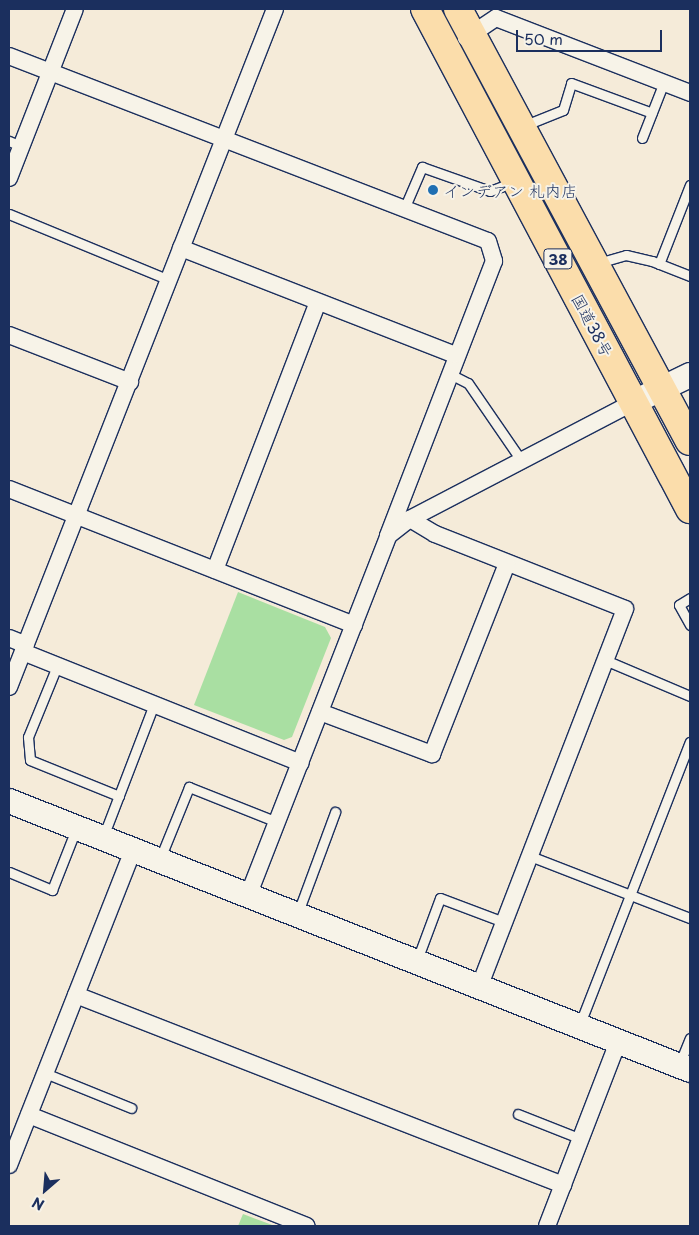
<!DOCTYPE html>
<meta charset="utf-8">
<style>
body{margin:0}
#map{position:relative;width:699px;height:1235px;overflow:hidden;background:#f5ebd9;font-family:"Playpen Sans","Klee One",sans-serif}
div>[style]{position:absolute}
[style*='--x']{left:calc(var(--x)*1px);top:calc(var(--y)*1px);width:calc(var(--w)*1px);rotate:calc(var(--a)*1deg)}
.green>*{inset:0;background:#a9dfa2}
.roads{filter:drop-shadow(1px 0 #1b2f5e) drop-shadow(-1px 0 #1b2f5e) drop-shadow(0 1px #1b2f5e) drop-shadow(0 -1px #1b2f5e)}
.lane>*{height:9px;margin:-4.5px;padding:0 4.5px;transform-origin:4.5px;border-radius:4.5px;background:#f7f3e8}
.street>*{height:16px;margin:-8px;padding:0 8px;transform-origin:8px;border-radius:8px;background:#f7f3e8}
.secondary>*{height:24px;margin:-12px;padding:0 12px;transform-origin:12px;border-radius:12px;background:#f7f3e8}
.highway>*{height:28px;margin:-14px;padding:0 14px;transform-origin:14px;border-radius:14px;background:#fbddab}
.dots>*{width:14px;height:14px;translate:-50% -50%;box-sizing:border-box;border:2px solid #f7f3e8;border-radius:50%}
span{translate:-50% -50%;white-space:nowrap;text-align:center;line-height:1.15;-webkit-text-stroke:4px #f7f3e8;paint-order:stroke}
.shield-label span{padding:1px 4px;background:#f7f3e8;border:1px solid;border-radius:4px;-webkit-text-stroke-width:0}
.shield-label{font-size:15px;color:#1b2f5e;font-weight:700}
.poi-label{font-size:16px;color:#1b2f5e}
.left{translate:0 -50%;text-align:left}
.street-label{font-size:16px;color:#1b2f5e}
.frame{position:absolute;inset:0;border:10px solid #1b2f5e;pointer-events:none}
.north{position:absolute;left:20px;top:1165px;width:50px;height:50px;-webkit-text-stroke:4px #f7f3e8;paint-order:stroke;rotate:207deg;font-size:14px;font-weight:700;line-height:20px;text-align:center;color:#1b2f5e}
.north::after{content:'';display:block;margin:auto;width:18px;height:22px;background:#1b2f5e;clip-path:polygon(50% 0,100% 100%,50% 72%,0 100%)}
.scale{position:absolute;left:516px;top:30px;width:146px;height:22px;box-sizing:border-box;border:2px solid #1b2f5e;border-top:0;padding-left:6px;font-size:15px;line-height:18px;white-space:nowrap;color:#1b2f5e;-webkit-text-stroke:4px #f7f3e8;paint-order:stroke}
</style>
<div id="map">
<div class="green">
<div style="clip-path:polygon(238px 592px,325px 627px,331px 638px,292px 737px,284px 740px,194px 705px)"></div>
<div style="clip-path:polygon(243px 1214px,275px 1226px,238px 1226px)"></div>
</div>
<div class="roads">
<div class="lane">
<div style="--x:523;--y:126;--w:43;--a:-21.8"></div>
<div style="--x:563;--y:110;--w:28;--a:-73"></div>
<div style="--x:571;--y:83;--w:86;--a:20.3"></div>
<div style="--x:642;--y:138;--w:60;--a:-68.6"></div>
<div style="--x:9;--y:141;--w:13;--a:23"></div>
<div style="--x:404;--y:209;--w:46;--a:-66.8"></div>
<div style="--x:422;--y:167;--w:72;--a:19.4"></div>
<div style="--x:490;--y:191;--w:26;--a:-21"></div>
<div style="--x:9;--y:214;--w:173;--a:22.4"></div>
<div style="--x:598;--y:263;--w:29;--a:-16"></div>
<div style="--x:626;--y:255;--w:27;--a:13"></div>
<div style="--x:652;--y:261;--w:41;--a:21.5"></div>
<div style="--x:659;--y:264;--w:85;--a:-68.6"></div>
<div style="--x:448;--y:373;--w:22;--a:27"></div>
<div style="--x:468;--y:383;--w:93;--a:55.5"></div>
<div style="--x:690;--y:598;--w:13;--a:148"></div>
<div style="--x:679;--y:605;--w:23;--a:61"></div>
<div style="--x:605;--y:660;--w:92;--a:23"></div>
<div style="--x:57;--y:666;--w:77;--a:112.2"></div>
<div style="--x:28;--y:737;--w:23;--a:85"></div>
<div style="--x:30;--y:760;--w:96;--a:22"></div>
<div style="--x:103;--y:837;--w:142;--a:-69"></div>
<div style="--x:530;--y:856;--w:172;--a:21.2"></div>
<div style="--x:159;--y:861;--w:80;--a:-67.9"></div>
<div style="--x:189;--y:787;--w:95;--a:21.7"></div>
<div style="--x:9;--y:872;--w:47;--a:22.7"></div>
<div style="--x:52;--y:890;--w:66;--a:-68.5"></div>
<div style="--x:297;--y:915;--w:110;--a:-69.7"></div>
<div style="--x:417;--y:960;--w:66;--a:-69.6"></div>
<div style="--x:440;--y:898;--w:68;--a:20.6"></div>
<div style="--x:579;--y:1026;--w:305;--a:-68.7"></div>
<div style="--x:679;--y:1065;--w:29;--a:-68"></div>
<div style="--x:45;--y:1073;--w:93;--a:22.1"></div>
<div style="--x:518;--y:1114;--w:68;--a:21.6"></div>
</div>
<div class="street">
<div style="--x:466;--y:38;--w:36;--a:-34"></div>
<div style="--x:496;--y:18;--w:208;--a:21.1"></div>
<div style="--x:9;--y:56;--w:513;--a:21.12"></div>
<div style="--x:488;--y:241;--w:21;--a:73"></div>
<div style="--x:494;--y:261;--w:295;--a:111.1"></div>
<div style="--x:9;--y:178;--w:181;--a:-68.7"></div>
<div style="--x:181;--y:248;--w:294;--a:21.3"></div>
<div style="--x:9;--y:335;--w:130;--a:21.2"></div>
<div style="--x:9;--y:489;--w:371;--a:21.5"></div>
<div style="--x:410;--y:519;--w:29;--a:31"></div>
<div style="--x:435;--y:534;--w:204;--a:21.5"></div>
<div style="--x:625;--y:609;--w:405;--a:111.1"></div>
<div style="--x:215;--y:570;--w:287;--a:-69"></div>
<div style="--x:9;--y:638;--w:18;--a:22"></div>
<div style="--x:23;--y:652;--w:299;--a:21.8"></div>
<div style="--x:9;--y:687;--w:728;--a:-68.58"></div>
<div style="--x:320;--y:712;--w:120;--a:20.6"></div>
<div style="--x:432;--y:754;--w:204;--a:-68.5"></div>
<div style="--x:248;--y:896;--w:386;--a:-68.7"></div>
<div style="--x:388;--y:536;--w:28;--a:-38"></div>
<div style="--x:410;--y:519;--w:253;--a:-27.6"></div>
<div style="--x:76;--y:995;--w:523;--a:21.31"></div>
<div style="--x:29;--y:1115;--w:299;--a:21.8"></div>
<div style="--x:9;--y:1165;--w:338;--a:-68.5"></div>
<div style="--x:547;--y:1226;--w:197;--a:-68.9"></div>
</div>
<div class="secondary">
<div style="--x:634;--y:402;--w:62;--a:-25.7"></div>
<div style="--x:9;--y:801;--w:732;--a:21.55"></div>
</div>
<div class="highway">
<div style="--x:425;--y:9;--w:566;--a:62.08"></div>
<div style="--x:458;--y:9;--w:490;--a:61.8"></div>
</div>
</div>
<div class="dots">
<div style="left:433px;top:190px;background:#1f6fb2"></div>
</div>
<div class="shield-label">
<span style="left:558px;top:259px">38</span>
</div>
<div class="poi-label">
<span class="left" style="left:443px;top:190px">インデアン 札内店</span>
</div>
<div class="street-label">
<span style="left:593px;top:325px;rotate:62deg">国道38号</span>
</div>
<div class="frame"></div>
<div class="north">N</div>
<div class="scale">50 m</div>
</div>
